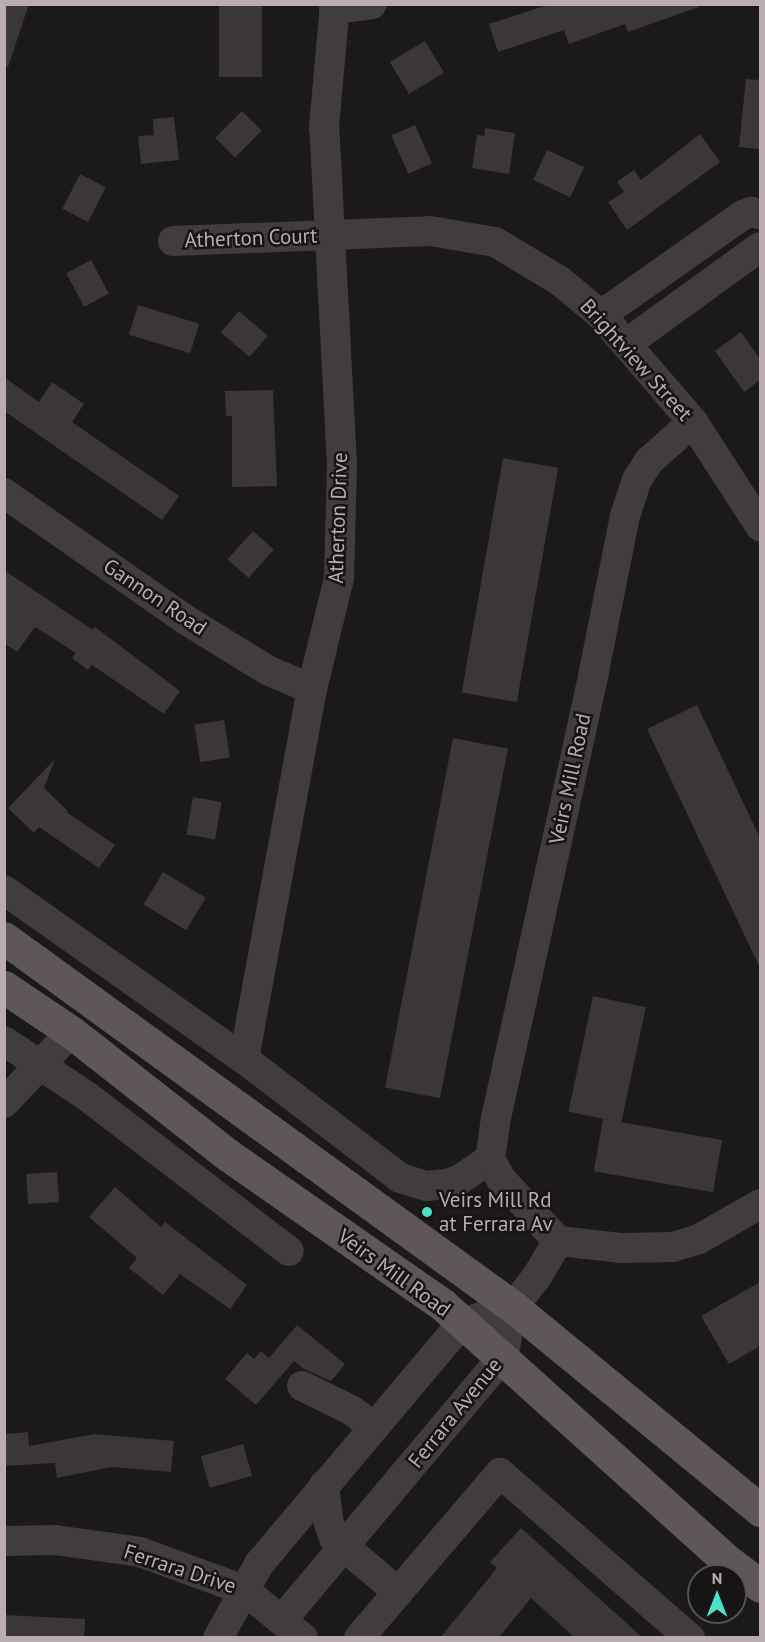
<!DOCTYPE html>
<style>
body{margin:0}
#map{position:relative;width:765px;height:1642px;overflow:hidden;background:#1b1a19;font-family:"PT Sans",sans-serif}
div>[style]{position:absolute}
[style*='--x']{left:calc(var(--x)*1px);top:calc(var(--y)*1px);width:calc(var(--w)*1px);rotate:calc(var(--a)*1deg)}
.building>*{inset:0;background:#3a3736;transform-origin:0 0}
.minor>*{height:30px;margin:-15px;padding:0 15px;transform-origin:15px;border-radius:15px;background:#423d3d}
.major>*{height:33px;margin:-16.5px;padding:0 16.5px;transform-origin:16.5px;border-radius:16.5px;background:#5f5757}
.dots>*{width:16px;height:16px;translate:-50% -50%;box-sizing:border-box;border:3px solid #161514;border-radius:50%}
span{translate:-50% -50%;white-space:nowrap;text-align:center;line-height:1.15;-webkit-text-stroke:5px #161514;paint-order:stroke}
.street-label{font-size:21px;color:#b9adaf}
.poi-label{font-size:21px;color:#b9adaf}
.left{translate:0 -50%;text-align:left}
.frame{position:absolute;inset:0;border:6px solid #b9adaf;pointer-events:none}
.north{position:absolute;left:687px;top:1564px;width:60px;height:60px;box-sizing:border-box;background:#161514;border:2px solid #575252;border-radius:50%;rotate:0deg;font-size:16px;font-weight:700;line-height:24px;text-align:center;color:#b9adaf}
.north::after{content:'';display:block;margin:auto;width:21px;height:27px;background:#4ce0ca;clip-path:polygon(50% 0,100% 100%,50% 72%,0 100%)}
</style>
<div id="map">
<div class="building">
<div style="clip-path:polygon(4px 4px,29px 4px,8px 67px,4px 67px)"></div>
<div style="left:219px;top:4px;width:43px;height:73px"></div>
<div style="clip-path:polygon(551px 4px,698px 4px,699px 7px,628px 32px,625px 24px,569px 44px,564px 30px,498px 52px,489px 24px)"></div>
<div style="left:425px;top:41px;width:37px;height:41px;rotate:59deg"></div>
<div style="clip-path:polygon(746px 79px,760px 80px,760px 149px,739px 147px)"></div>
<div style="left:242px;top:111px;width:28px;height:38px;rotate:45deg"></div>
<div style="clip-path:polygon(174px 117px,179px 160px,141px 164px,138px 136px,154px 135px,153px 119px)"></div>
<div style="left:415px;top:125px;width:42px;height:26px;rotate:66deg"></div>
<div style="clip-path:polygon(485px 128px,515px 133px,509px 174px,472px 168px,477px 135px,484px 136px)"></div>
<div style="clip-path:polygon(700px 134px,720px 162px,627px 230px,608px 202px,624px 192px,617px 182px,634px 170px,641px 180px)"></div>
<div style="left:547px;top:150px;width:41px;height:33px;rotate:25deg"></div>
<div style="left:80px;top:174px;width:29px;height:39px;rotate:27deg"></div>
<div style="left:91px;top:260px;width:38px;height:28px;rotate:62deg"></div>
<div style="left:138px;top:305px;width:64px;height:31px;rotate:17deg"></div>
<div style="left:239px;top:311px;width:38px;height:28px;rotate:41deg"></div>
<div style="clip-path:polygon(741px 332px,760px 359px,760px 380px,744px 392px,715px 351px)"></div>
<div style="clip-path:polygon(4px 377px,39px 402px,52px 382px,84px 404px,72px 422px,179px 496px,162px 520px,4px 411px)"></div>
<div style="clip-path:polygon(273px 390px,277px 486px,232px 487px,232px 416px,226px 416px,225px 391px)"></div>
<div style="left:503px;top:458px;width:56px;height:238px;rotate:10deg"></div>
<div style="left:253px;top:531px;width:28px;height:38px;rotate:42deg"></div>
<div style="clip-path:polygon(4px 570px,93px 630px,95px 627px,180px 691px,164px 714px,92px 665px,88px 670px,72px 658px,76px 653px,35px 627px,17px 652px,4px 643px)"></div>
<div style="clip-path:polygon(697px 705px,760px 838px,760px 968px,647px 729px)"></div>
<div style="left:224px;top:720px;width:38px;height:30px;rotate:81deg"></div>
<div style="left:453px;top:738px;width:56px;height:356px;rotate:11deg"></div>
<div style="clip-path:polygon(55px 759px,44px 788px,69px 812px,65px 811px,115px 845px,99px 868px,39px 827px,34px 833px,8px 808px)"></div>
<div style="left:193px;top:797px;width:29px;height:38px;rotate:10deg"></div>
<div style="left:163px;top:872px;width:50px;height:38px;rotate:31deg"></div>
<div style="left:593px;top:996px;width:54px;height:118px;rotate:12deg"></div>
<div style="left:603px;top:1119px;width:121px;height:53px;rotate:10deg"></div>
<div style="left:57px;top:1172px;width:30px;height:31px;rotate:86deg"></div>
<div style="clip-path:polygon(115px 1187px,161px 1227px,165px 1222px,247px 1285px,230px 1309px,180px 1274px,163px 1295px,129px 1268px,137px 1258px,89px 1217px)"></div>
<div style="clip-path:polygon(760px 1282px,760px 1346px,729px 1364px,701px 1316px)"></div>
<div style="clip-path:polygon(297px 1325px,345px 1364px,331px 1381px,304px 1369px,294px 1361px,256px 1405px,225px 1379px,247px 1353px,254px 1359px,261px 1351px,269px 1358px)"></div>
<div style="clip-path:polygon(28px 1432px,29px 1446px,95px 1434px,174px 1441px,171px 1472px,112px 1467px,57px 1478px,55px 1463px,4px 1466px,4px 1434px)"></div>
<div style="left:243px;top:1444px;width:33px;height:44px;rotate:74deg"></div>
<div style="clip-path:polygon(521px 1528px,643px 1638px,575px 1638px,531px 1598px,498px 1638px,440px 1638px,497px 1568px,490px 1562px)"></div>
<div style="clip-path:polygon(4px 1615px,85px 1619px,84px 1638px,4px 1638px)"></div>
</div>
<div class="minor">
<div style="--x:334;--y:9;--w:38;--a:-7"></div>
<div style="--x:173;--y:241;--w:257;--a:-2.2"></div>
<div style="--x:430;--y:231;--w:66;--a:9.6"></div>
<div style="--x:495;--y:242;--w:76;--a:31"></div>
<div style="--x:560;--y:281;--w:53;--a:39.7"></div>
<div style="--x:601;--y:315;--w:141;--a:49.3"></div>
<div style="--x:693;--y:422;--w:124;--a:57.2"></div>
<div style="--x:601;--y:315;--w:174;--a:-35.2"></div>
<div style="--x:743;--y:215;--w:9;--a:-21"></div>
<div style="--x:751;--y:212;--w:9;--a:13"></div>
<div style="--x:626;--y:344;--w:165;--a:-35.9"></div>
<div style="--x:4;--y:493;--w:222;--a:34.9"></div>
<div style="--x:186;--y:620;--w:97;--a:31.6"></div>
<div style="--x:269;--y:671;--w:47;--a:22.7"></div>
<div style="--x:4;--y:890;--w:294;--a:35.2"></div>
<div style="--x:244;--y:1059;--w:196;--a:37.3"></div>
<div style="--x:400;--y:1178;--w:28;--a:17"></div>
<div style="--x:427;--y:1186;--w:19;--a:-6"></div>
<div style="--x:446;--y:1184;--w:14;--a:-17"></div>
<div style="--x:459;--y:1180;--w:37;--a:-34"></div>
<div style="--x:4;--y:1041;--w:101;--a:33.7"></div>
<div style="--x:88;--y:1097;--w:253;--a:37.5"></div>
<div style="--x:244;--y:1059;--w:376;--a:-79.6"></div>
<div style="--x:312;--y:689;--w:114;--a:-76.3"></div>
<div style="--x:339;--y:578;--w:113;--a:-88.5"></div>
<div style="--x:342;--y:465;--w:338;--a:-93"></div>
<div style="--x:324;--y:127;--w:123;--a:-84.9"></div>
<div style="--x:4;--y:1103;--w:98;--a:-46.7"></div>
<div style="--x:558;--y:1241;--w:63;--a:6.3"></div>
<div style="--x:621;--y:1248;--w:52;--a:-1.1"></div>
<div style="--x:673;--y:1247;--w:27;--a:-17"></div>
<div style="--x:699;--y:1239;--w:70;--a:-29.8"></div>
<div style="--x:302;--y:1386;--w:55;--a:26.1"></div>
<div style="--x:351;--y:1410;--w:29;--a:36"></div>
<div style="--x:324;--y:1485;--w:35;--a:83"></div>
<div style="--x:328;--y:1520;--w:19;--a:72"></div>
<div style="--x:334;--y:1538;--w:84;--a:40.2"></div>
<div style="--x:4;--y:1541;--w:51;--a:-1.1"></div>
<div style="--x:55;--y:1540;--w:86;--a:8"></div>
<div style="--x:140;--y:1552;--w:111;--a:20.1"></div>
<div style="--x:244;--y:1590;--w:76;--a:39.1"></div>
<div style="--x:282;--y:1620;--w:344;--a:-50"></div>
<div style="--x:503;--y:1357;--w:51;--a:-78.7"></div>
<div style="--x:513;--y:1307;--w:37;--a:-52"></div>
<div style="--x:536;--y:1278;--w:43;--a:-59.3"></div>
<div style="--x:558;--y:1241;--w:84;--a:-132.6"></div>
<div style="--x:501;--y:1179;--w:23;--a:-119"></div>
<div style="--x:490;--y:1159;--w:41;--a:-81.7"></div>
<div style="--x:496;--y:1118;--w:453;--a:-77.6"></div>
<div style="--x:593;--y:676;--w:163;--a:-78.7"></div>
<div style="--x:625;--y:516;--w:38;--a:-72"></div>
<div style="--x:637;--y:480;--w:22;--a:-58"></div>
<div style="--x:649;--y:461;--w:59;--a:-41.6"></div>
<div style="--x:218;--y:1638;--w:85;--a:-61"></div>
<div style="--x:259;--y:1564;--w:315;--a:-49.9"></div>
<div style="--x:462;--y:1323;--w:53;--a:-17.4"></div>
<div style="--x:359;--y:1638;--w:217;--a:-49.5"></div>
<div style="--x:500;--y:1473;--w:252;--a:41"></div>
</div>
<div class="major">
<div style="--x:4;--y:938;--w:629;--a:35.94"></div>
<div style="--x:513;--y:1307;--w:320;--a:39.4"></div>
<div style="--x:4;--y:987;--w:81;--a:33.9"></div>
<div style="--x:71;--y:1032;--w:199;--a:38.1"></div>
<div style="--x:228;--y:1155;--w:262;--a:34.9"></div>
<div style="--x:443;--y:1305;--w:386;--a:42"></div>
<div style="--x:730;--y:1563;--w:38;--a:37"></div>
</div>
<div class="dots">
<div style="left:427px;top:1212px;background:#4ce0ca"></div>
</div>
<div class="street-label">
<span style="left:251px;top:238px;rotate:-2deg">Atherton Court</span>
<span style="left:636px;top:360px;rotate:48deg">Brightview Street</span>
<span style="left:338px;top:518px;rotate:-88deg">Atherton Drive</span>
<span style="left:155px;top:597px;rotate:34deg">Gannon Road</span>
<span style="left:570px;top:779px;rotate:-78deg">Veirs Mill Road</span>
<span style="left:394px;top:1273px;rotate:36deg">Veirs Mill Road</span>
<span style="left:455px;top:1413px;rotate:-51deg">Ferrara Avenue</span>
<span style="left:180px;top:1569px;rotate:18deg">Ferrara Drive</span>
</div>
<div class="poi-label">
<span class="left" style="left:439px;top:1212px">Veirs Mill Rd<br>at Ferrara Av</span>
</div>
<div class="frame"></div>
<div class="north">N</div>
</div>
